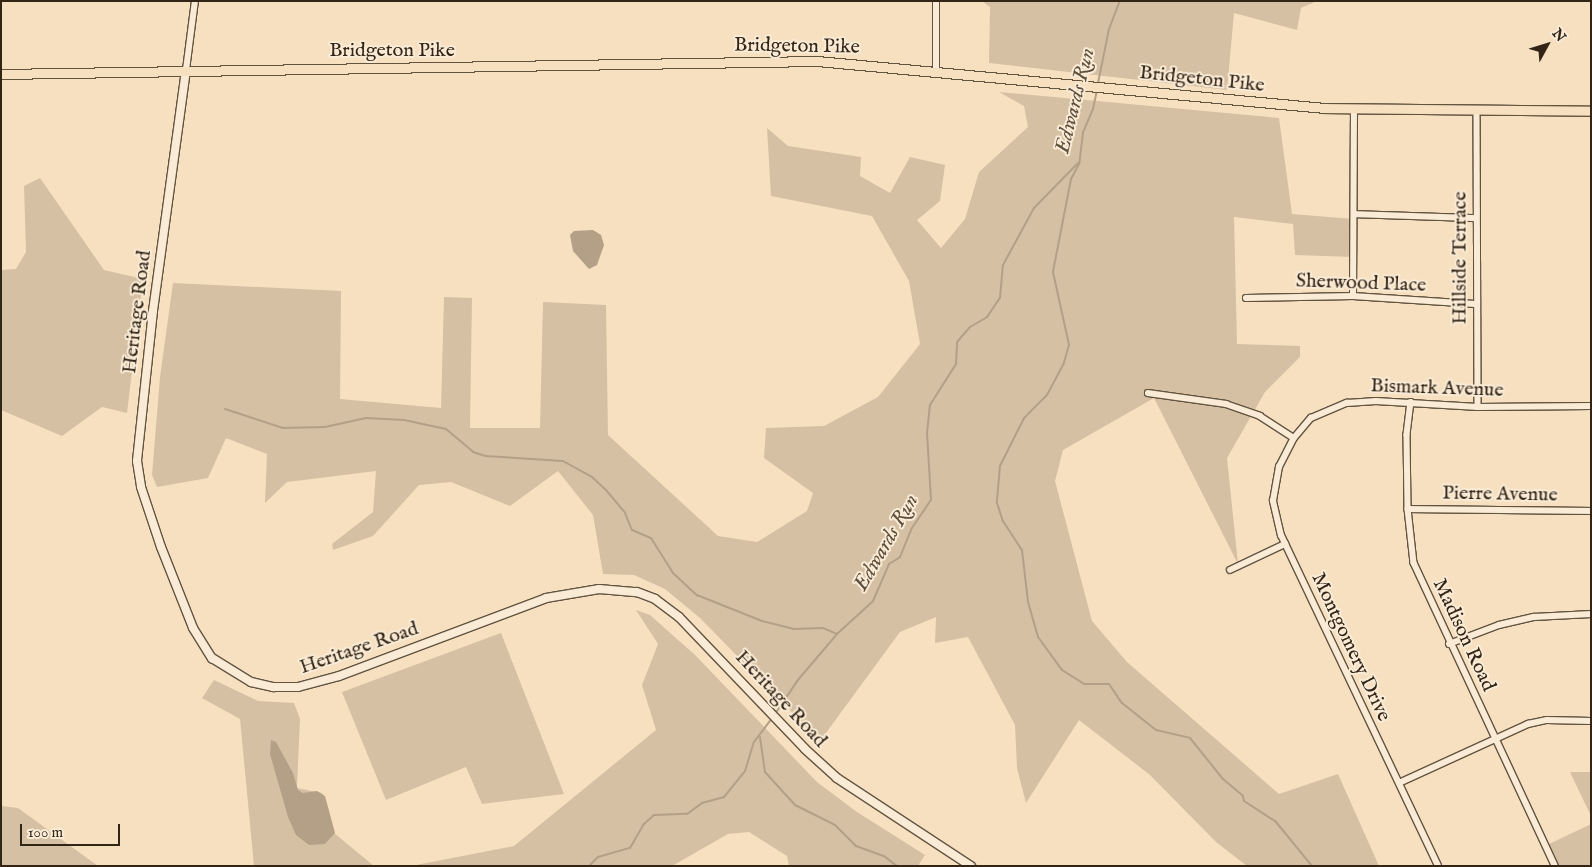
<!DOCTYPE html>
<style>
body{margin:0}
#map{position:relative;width:1592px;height:867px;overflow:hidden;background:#f6e0c0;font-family:"IM FELL English",serif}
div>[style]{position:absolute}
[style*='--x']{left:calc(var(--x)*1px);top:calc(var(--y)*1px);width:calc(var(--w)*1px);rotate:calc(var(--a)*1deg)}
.green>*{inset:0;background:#d5c0a3}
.water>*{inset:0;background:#b3a086}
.stream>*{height:2px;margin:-1px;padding:0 1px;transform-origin:1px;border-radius:1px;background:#b3a086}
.roads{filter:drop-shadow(1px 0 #635440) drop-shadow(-1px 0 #635440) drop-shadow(0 1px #635440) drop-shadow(0 -1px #635440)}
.street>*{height:5.5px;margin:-2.75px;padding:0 2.75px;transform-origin:2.75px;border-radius:2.75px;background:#f9ebd6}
.secondary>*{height:8px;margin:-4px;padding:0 4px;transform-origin:4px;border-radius:4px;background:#f9ebd6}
.primary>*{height:9px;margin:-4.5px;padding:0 4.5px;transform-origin:4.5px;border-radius:4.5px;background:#f6e0c0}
span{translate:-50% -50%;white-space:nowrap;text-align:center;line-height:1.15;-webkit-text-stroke:4px #f9ebd6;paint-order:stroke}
.street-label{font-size:20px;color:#322515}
.water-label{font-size:21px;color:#5f503d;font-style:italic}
.frame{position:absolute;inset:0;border:2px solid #322515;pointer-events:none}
.north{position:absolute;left:1522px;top:20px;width:50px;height:50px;-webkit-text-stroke:4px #f9ebd6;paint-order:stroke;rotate:51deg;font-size:14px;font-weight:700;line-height:20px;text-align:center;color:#322515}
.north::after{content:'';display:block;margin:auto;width:18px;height:22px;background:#322515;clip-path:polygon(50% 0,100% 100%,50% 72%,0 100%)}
.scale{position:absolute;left:20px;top:824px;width:100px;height:22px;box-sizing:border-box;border:2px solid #322515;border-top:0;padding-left:6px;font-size:15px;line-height:18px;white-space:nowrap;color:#322515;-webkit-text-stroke:4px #f9ebd6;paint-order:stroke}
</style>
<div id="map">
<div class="green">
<div style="clip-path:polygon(982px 1px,1317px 1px,1301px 8px,1297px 30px,1234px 13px,1227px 90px,989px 63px,990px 7px)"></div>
<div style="clip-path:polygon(999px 92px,1279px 118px,1292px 214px,1353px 219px,1353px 257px,1295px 255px,1293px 224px,1234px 217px,1237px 344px,1300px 346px,1300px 357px,1265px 392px,1227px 458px,1238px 564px,1154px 398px,1063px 450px,1055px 481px,1092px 621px,1127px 662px,1279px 794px,1338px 774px,1379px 866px,1247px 866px,1216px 842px,1150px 775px,1079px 720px,1026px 803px,1017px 768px,1015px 725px,968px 637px,935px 643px,936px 617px,900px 632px,820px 741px,700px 618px,665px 589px,634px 575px,603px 574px,593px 515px,558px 471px,510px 506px,451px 482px,419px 485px,373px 536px,333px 550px,332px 544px,373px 512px,376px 471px,287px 482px,265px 503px,267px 454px,226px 438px,208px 478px,157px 487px,152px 475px,160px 377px,173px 283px,341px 291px,340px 399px,441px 408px,444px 297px,472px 298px,470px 428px,540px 428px,543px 302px,606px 305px,608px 435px,718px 536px,757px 542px,807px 511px,813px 493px,764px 458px,766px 428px,824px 426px,878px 397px,920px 344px,909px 281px,872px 216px,771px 196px,767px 128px,788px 146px,861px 157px,860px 176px,890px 193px,910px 157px,945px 165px,940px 201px,917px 220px,941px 248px,965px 219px,979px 172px,1028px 127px,1024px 106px)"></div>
<div style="clip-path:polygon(40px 178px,104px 270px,143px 279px,127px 413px,102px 407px,62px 436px,1px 410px,1px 270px,16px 269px,26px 252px,24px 186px)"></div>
<div style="clip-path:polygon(636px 610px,650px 615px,695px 655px,817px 782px,857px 812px,925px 855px,918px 866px,789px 866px,787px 856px,749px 832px,728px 834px,672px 866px,411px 866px,514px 846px,656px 730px,642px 685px,658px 644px)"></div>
<div style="clip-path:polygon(501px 633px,564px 794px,482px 804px,466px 767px,386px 800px,342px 692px)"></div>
<div style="clip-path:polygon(214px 680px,258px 701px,294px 703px,300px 719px,297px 788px,322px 793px,334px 833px,374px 866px,254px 866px,240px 719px,202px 698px)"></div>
<div style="clip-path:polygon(1570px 772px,1591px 772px,1591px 816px)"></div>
<div style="clip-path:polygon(1px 806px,18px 808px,98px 866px,1px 866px)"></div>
<div style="clip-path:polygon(1591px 824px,1591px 866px,1555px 866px,1545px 846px)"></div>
</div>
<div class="water">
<div style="clip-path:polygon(593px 230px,601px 235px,604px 245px,597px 265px,589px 269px,573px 251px,570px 235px,574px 231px)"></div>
<div style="clip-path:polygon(271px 740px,276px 742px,293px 773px,298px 790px,303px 793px,317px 791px,325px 796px,335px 833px,325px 844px,309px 845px,296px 835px,288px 817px,270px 754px)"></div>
</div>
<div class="stream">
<div style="--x:1098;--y:83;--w:55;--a:-78.5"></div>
<div style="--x:1109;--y:29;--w:30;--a:-69"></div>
<div style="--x:1097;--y:90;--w:19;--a:102"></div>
<div style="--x:1093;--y:109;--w:26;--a:113"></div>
<div style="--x:1083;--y:133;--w:31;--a:97"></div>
<div style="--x:1079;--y:164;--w:17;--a:118"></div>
<div style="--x:1071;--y:179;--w:95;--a:101"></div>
<div style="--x:1053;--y:272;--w:75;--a:77.6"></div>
<div style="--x:1069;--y:345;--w:19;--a:106"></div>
<div style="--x:1064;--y:363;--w:36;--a:118"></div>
<div style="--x:1047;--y:395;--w:33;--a:135"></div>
<div style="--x:1024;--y:418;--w:54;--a:116.6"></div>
<div style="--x:1000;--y:466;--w:37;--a:95"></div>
<div style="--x:997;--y:503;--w:19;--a:72"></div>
<div style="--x:1003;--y:521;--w:35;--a:57"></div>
<div style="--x:1022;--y:550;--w:52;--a:83.4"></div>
<div style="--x:1028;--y:602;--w:36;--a:74"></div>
<div style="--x:1038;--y:637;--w:41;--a:54"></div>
<div style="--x:1062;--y:670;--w:26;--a:32"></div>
<div style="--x:1084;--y:684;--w:25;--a:0"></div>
<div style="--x:1109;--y:684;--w:23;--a:56"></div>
<div style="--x:1122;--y:703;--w:43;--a:38.5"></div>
<div style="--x:1156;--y:730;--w:35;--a:13"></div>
<div style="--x:1190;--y:738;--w:53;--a:51.2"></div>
<div style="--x:1223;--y:779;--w:26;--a:40"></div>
<div style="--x:1243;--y:796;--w:5;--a:79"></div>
<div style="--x:1244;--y:801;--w:38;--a:33"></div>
<div style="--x:1276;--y:822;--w:57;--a:50.7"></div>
<div style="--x:225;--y:409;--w:61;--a:18.1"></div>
<div style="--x:283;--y:428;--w:42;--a:-1.4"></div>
<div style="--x:325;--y:427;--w:42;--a:-12.4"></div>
<div style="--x:366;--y:418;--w:38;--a:3"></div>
<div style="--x:404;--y:420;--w:43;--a:12.1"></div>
<div style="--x:446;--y:429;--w:35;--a:40"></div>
<div style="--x:473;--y:452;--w:13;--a:18"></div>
<div style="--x:485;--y:456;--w:78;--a:3.7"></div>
<div style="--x:563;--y:461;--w:33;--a:29"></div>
<div style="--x:592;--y:477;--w:19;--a:43"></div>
<div style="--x:606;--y:490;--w:30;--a:50"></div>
<div style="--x:625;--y:513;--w:18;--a:68"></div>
<div style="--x:632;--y:530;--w:21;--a:23"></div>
<div style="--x:651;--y:538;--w:41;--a:57.8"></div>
<div style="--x:673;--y:573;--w:33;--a:43"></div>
<div style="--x:697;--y:595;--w:70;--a:21.8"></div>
<div style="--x:762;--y:621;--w:32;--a:14"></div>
<div style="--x:793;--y:629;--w:30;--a:-2"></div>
<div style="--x:823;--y:628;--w:15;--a:23"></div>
<div style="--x:775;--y:714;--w:40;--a:-56"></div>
<div style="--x:797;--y:681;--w:62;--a:-49.6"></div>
<div style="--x:837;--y:634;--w:49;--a:-42.5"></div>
<div style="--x:873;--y:601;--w:40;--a:-66.6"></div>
<div style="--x:889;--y:564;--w:13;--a:-32"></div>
<div style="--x:900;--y:557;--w:31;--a:-68"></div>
<div style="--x:912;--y:528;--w:34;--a:-56"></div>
<div style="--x:931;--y:500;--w:67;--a:-93.4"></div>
<div style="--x:927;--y:433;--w:28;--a:-84"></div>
<div style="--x:930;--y:405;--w:49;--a:-57.6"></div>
<div style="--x:956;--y:364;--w:22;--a:-87"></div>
<div style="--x:957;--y:342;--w:20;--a:-49"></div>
<div style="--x:970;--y:327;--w:20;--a:-30"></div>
<div style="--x:987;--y:317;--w:23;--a:-56"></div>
<div style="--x:1000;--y:298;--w:33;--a:-85"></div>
<div style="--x:1003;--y:265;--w:65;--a:-61.5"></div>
<div style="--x:1034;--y:208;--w:63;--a:-45.6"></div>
<div style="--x:760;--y:737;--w:35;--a:82"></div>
<div style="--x:765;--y:772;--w:45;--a:47.7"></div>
<div style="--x:795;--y:805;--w:45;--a:26.6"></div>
<div style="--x:835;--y:825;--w:30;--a:45"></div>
<div style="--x:856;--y:846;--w:30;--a:20"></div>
<div style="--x:884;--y:856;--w:16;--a:38"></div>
<div style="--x:589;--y:866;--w:13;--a:-45"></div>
<div style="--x:598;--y:857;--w:33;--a:-16"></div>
<div style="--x:630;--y:848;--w:28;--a:-60"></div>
<div style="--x:644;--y:824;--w:13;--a:-42"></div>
<div style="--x:654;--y:815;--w:33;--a:-2"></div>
<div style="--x:687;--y:814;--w:19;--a:-36"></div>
<div style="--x:702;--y:803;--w:23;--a:-15"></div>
<div style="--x:724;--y:797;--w:33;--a:-51"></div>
<div style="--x:745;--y:771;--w:30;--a:-73"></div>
<div style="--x:754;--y:742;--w:30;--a:-53"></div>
</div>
<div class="roads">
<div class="street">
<div style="--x:186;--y:70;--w:70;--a:-82.6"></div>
<div style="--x:936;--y:70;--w:69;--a:-90"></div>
<div style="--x:1477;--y:109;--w:298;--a:89.8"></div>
<div style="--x:1354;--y:214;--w:122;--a:1.9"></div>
<div style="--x:1353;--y:296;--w:187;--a:-89.7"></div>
<div style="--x:1246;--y:298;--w:107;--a:-1.1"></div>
<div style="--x:1353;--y:296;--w:122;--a:3.8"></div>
<div style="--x:1148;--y:393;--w:79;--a:8"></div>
<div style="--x:1226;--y:404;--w:36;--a:19"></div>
<div style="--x:1260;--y:416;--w:40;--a:32.9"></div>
<div style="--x:1411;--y:402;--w:33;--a:97"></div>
<div style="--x:1407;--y:435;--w:74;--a:89.2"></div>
<div style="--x:1408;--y:509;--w:54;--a:83.7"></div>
<div style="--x:1414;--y:563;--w:334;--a:65"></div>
<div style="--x:1408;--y:509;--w:183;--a:0.6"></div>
<div style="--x:1230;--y:570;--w:61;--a:-25.3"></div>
<div style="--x:1449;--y:644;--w:53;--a:-20.8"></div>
<div style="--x:1499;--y:625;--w:36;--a:-13"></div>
<div style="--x:1534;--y:617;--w:57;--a:-3"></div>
<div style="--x:1399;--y:783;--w:142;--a:-24.6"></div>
<div style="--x:1528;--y:724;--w:19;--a:-12"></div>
<div style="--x:1547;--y:720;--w:44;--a:1.3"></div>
<div style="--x:1438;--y:866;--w:365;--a:-115.4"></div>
<div style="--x:1281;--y:536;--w:36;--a:-103"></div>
<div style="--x:1273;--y:501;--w:35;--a:-80"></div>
<div style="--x:1279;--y:467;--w:33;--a:-63"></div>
<div style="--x:1294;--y:438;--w:26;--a:-50"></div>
<div style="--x:1311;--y:418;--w:39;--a:-23"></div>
<div style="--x:1347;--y:403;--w:29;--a:-4"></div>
<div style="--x:1376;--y:401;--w:102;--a:3.4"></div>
<div style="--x:1478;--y:407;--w:113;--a:-0.5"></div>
</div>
<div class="secondary">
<div style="--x:186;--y:70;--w:243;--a:97.8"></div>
<div style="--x:153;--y:311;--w:151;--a:96.1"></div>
<div style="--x:137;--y:461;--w:26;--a:81"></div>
<div style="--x:141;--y:487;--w:63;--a:71.6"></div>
<div style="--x:161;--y:547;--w:87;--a:68.4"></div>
<div style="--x:193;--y:628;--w:36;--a:58"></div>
<div style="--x:212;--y:658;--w:46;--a:31.6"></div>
<div style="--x:251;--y:682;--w:23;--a:13"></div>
<div style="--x:273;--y:687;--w:25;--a:0"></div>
<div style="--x:298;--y:687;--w:42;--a:-15"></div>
<div style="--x:339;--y:676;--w:221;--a:-20.6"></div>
<div style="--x:546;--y:598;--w:54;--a:-9.6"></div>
<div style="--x:599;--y:589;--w:38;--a:5"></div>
<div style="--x:637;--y:592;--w:19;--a:21"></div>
<div style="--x:655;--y:599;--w:30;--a:37"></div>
<div style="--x:679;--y:617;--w:182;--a:46.3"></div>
<div style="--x:805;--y:749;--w:43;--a:42.2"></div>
<div style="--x:837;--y:778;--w:160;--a:33.3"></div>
</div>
<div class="primary">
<div style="--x:1;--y:74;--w:816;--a:-0.91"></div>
<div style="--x:817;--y:61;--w:510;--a:5.29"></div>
<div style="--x:1325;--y:108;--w:266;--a:0.6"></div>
</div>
</div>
<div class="street-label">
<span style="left:797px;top:46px;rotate:1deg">Bridgeton Pike</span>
<span style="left:392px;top:50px">Bridgeton Pike</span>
<span style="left:1202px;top:79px;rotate:6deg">Bridgeton Pike</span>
<span style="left:1460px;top:258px;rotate:-90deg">Hillside Terrace</span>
<span style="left:1361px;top:283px;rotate:2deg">Sherwood Place</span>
<span style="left:137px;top:312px;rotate:-83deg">Heritage Road</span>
<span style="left:1437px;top:388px;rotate:2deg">Bismark Avenue</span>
<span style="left:1500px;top:494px;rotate:1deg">Pierre Avenue</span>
<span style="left:1464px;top:635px;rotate:65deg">Madison Road</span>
<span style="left:1351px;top:647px;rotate:65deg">Montgomery Drive</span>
<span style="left:359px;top:648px;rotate:-19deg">Heritage Road</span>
<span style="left:781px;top:699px;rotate:47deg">Heritage Road</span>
</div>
<div class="water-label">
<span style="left:1076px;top:101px;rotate:-76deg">Edwards Run</span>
<span style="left:887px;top:543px;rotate:-60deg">Edwards Run</span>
</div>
<div class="frame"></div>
<div class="north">N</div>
<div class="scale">100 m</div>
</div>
